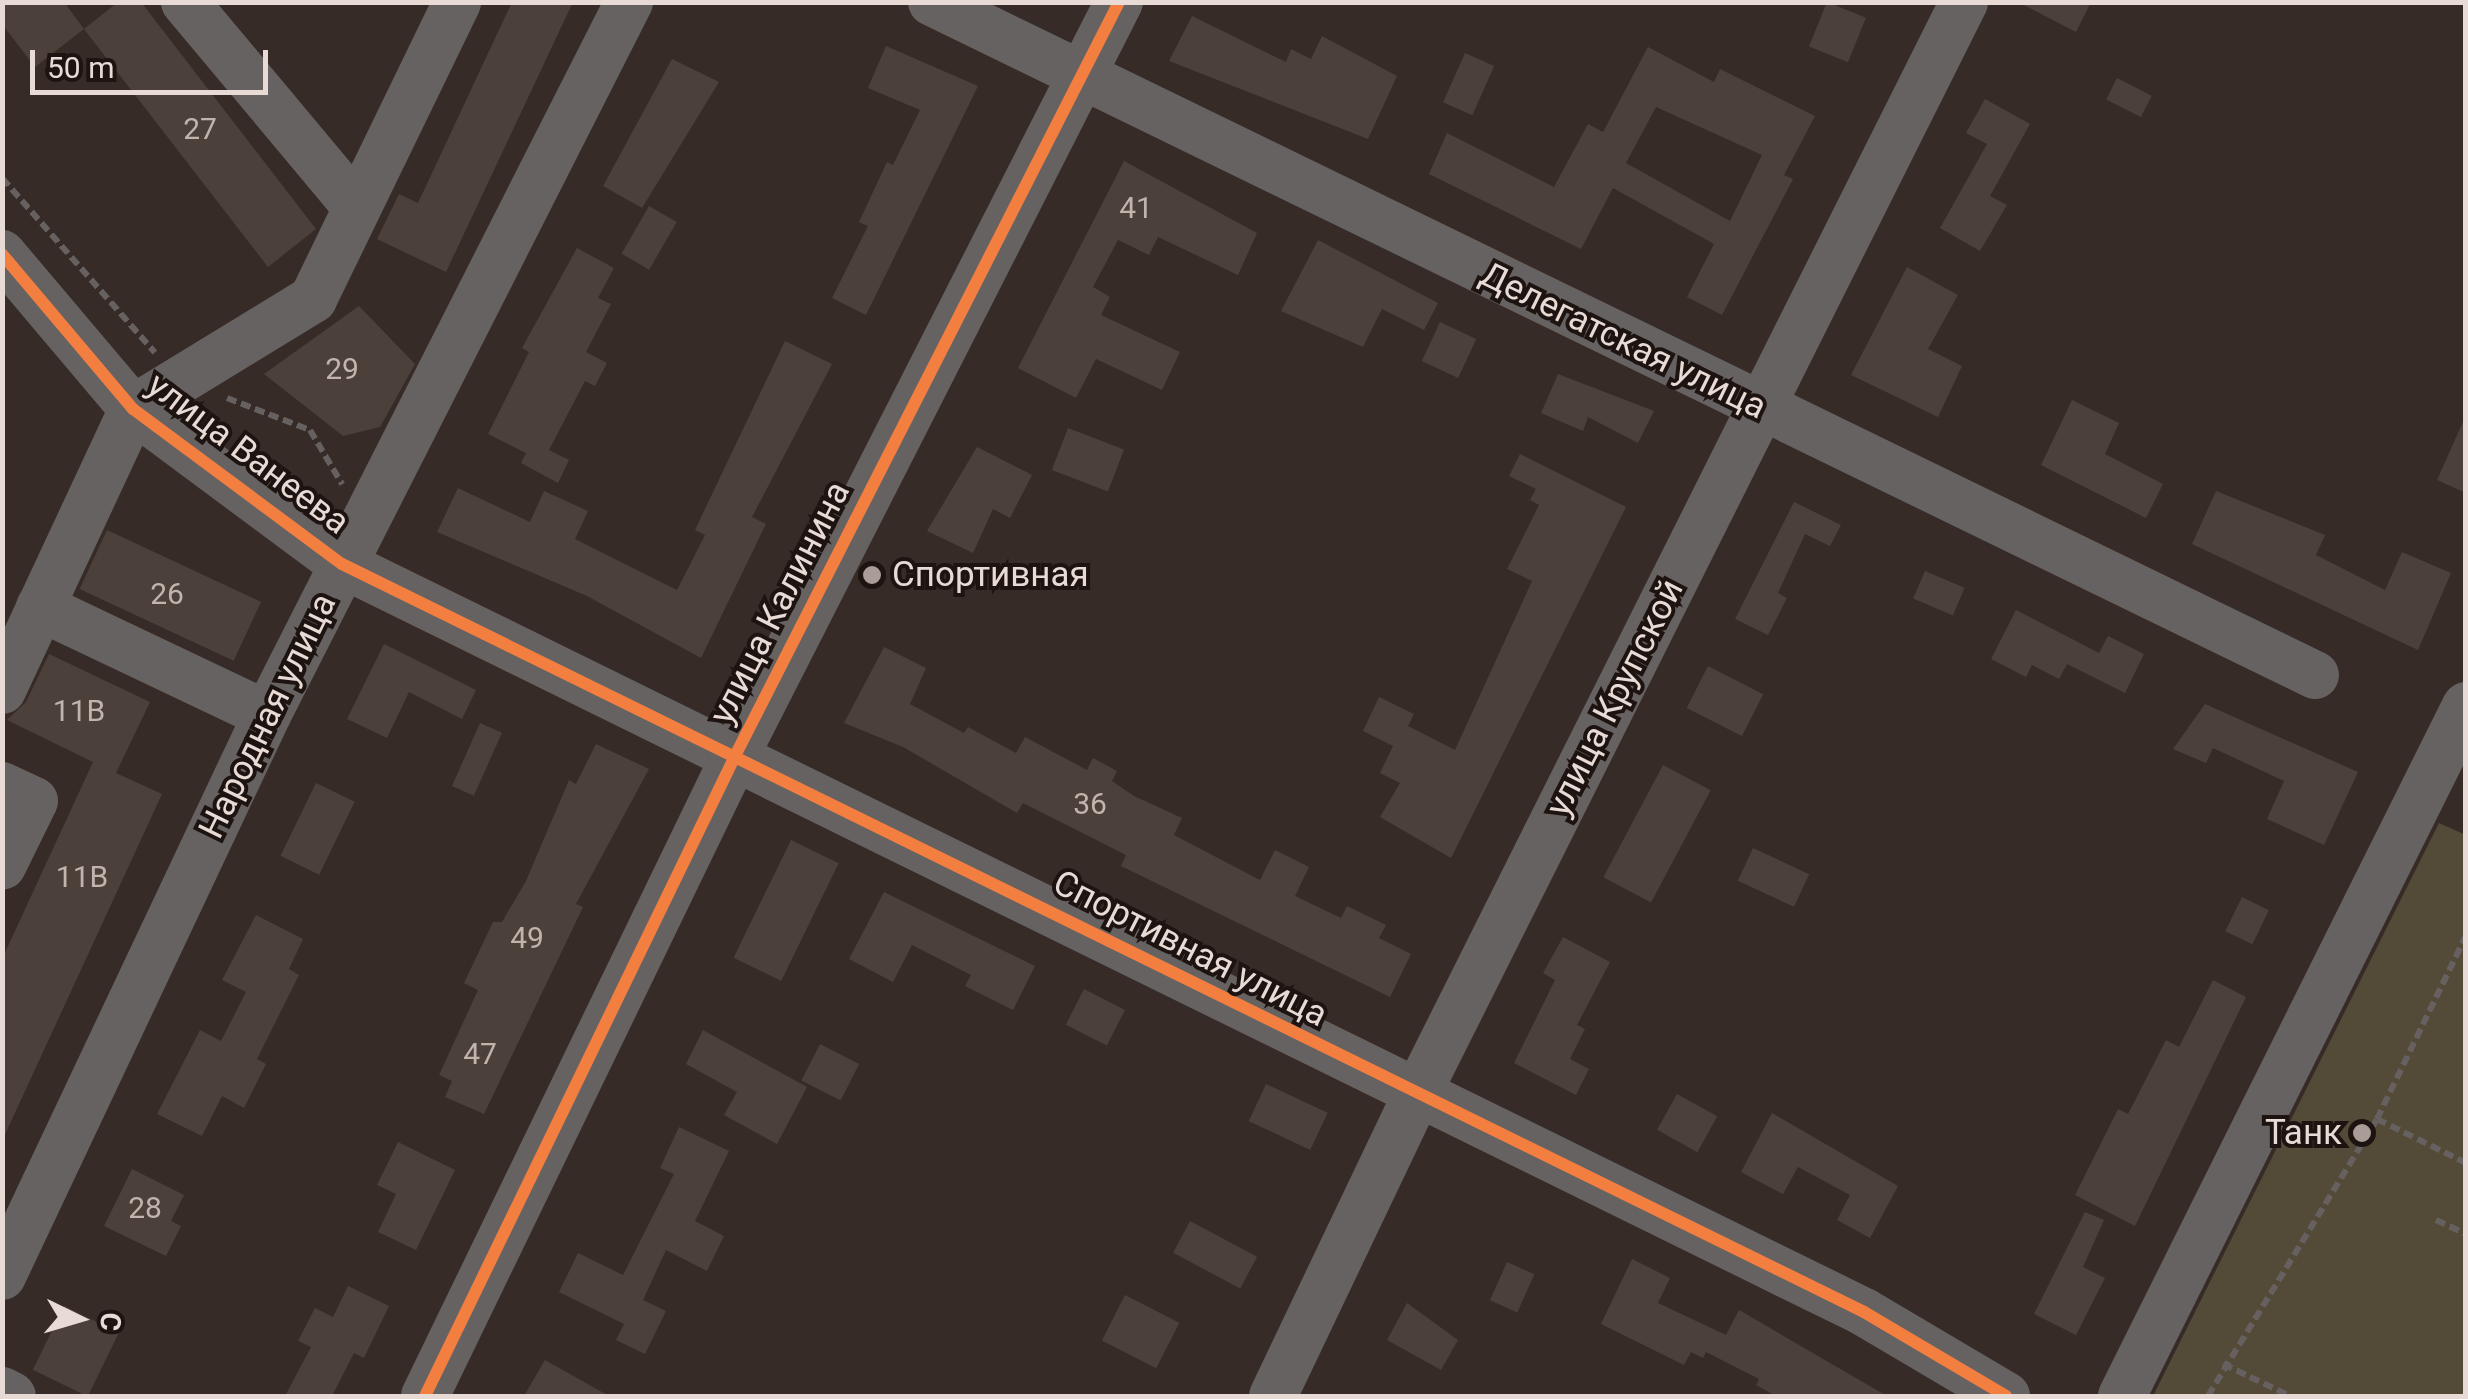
<!DOCTYPE html>
<meta charset="utf-8">
<style>
body{margin:0}
#map{position:relative;width:2468px;height:1399px;overflow:hidden;background:#362b26;font-family:Roboto,sans-serif}
div>[style]{position:absolute}
[style*='--x']{left:calc(var(--x)*1px);top:calc(var(--y)*1px);width:calc(var(--w)*1px);rotate:calc(var(--a)*1deg)}
.green>*{inset:0;background:#534b37}
.building>*{inset:0;background:#4b413a;transform-origin:0 0}
.path>*{height:6px;margin-top:-3px;transform-origin:0;background:repeating-linear-gradient(90deg,#666160 0 10px,transparent 0 15px)}
.minor>*{height:48px;margin:-24px;padding:0 24px;transform-origin:24px;border-radius:24px;background:#676262}
.cycleway>*{height:12px;margin:-6px;padding:0 6px;transform-origin:6px;border-radius:6px;background:#f27e40}
.dots>*{width:28px;height:28px;translate:-50% -50%;box-sizing:border-box;border:5px solid #1d1310;border-radius:50%}
span{translate:-50% -50%;white-space:nowrap;text-align:center;line-height:1.15;-webkit-text-stroke:8px #1d1310;paint-order:stroke}
.number-label{font-size:30px;color:#c1b4ae}
.number-label span{-webkit-text-stroke-width:0}
.street-label{font-size:35px;color:#e8dad5}
.poi-label{font-size:35px;color:#e8dad5}
.left{translate:0 -50%;text-align:left}
.right{translate:-100% -50%;text-align:right}
.frame{position:absolute;inset:0;border:5px solid #e8dad5;pointer-events:none}
.north{position:absolute;left:30px;top:1269px;width:100px;height:100px;-webkit-text-stroke:8px #1d1310;paint-order:stroke;rotate:95deg;font-size:28px;font-weight:700;line-height:40px;text-align:center;color:#e8dad5}
.north::after{content:'';display:block;margin:auto;width:35px;height:45px;background:#e8dad5;clip-path:polygon(50% 0,100% 100%,50% 72%,0 100%)}
.scale{position:absolute;left:30px;top:50px;width:238px;height:45px;box-sizing:border-box;border:5px solid #e8dad5;border-top:0;padding-left:12px;font-size:30px;line-height:35px;white-space:nowrap;color:#e8dad5;-webkit-text-stroke:8px #1d1310;paint-order:stroke}
</style>
<div id="map">
<div class="green">
<div style="clip-path:polygon(2439px 823px,2466px 835px,2465px 1396px,2153px 1396px)"></div>
</div>
<div class="building">
<div style="clip-path:polygon(2px 2px,64px 2px,84px 29px,35px 67px,2px 24px)"></div>
<div style="clip-path:polygon(118px 2px,141px 2px,316px 229px,268px 267px,84px 29px)"></div>
<div style="clip-path:polygon(512px 2px,573px 2px,446px 272px,377px 239px,399px 194px,418px 203px)"></div>
<div style="left:1827px;top:2px;width:42px;height:48px;rotate:22deg"></div>
<div style="clip-path:polygon(2018px 2px,2091px 2px,2076px 32px)"></div>
<div style="clip-path:polygon(1192px 16px,1286px 62px,1291px 49px,1311px 59px,1322px 36px,1397px 76px,1368px 139px,1169px 61px)"></div>
<div style="clip-path:polygon(886px 46px,978px 86px,866px 315px,832px 298px,868px 226px,859px 222px,887px 162px,893px 165px,920px 110px,868px 88px)"></div>
<div style="clip-path:polygon(evenodd,1648px 47px,1714px 82px,1720px 69px,1815px 116px,1784px 175px,1793px 179px,1722px 315px,1687px 297px,1714px 244px,1613px 188px,1581px 249px,1429px 174px,1447px 133px,1554px 187px,1588px 124px,1603px 132px,1648px 47px,1656px 107px,1762px 155px,1730px 221px,1626px 163px,1656px 107px)"></div>
<div style="left:1465px;top:53px;width:32px;height:54px;rotate:24deg"></div>
<div style="clip-path:polygon(672px 59px,719px 82px,642px 208px,603px 186px)"></div>
<div style="left:2117px;top:78px;width:39px;height:24px;rotate:27deg"></div>
<div style="clip-path:polygon(1985px 99px,2030px 124px,1990px 196px,2007px 205px,1980px 251px,1940px 228px,1987px 144px,1966px 133px)"></div>
<div style="clip-path:polygon(1124px 161px,1257px 233px,1238px 275px,1158px 237px,1149px 255px,1118px 240px,1093px 287px,1110px 297px,1101px 315px,1180px 352px,1162px 390px,1096px 359px,1076px 398px,1018px 368px)"></div>
<div style="left:649px;top:206px;width:32px;height:55px;rotate:30deg"></div>
<div style="clip-path:polygon(1318px 240px,1438px 303px,1424px 330px,1382px 309px,1363px 347px,1281px 311px)"></div>
<div style="clip-path:polygon(577px 248px,614px 268px,598px 298px,611px 304px,586px 352px,607px 363px,595px 386px,585px 381px,549px 450px,569px 460px,558px 483px,521px 463px,526px 453px,488px 434px,529px 352px,522px 348px)"></div>
<div style="clip-path:polygon(1907px 267px,1958px 295px,1928px 349px,1962px 366px,1938px 417px,1851px 375px)"></div>
<div style="clip-path:polygon(359px 306px,415px 364px,380px 427px,343px 436px,264px 374px)"></div>
<div style="left:1440px;top:322px;width:40px;height:43px;rotate:25deg"></div>
<div style="clip-path:polygon(785px 341px,832px 364px,752px 517px,766px 524px,701px 658px,587px 596px,437px 532px,458px 488px,530px 522px,544px 491px,588px 511px,575px 539px,677px 590px,705px 535px,695px 530px)"></div>
<div style="clip-path:polygon(1558px 374px,1654px 411px,1638px 443px,1588px 417px,1583px 431px,1541px 413px)"></div>
<div style="clip-path:polygon(2072px 400px,2119px 423px,2105px 454px,2163px 484px,2146px 518px,2041px 465px)"></div>
<div style="clip-path:polygon(2466px 415px,2466px 493px,2437px 480px)"></div>
<div style="left:1068px;top:428px;width:60px;height:45px;rotate:21deg"></div>
<div style="clip-path:polygon(977px 447px,1032px 475px,1010px 518px,993px 509px,973px 553px,927px 531px)"></div>
<div style="clip-path:polygon(1520px 454px,1626px 507px,1451px 858px,1380px 817px,1400px 783px,1380px 773px,1393px 746px,1363px 731px,1379px 697px,1414px 714px,1408px 726px,1455px 750px,1532px 581px,1507px 569px,1539px 505px,1530px 500px,1536px 489px,1509px 476px)"></div>
<div style="clip-path:polygon(2216px 491px,2325px 535px,2316px 555px,2385px 590px,2402px 552px,2451px 573px,2418px 650px,2192px 544px)"></div>
<div style="clip-path:polygon(1794px 502px,1841px 525px,1830px 546px,1805px 534px,1778px 593px,1787px 598px,1768px 635px,1735px 619px)"></div>
<div style="left:107px;top:530px;width:170px;height:65px;rotate:25deg"></div>
<div style="left:1925px;top:571px;width:43px;height:30px;rotate:23deg"></div>
<div style="clip-path:polygon(2016px 610px,2099px 653px,2108px 636px,2144px 654px,2125px 693px,2067px 664px,2059px 679px,2032px 665px,2026px 677px,1991px 659px)"></div>
<div style="clip-path:polygon(384px 644px,476px 690px,462px 719px,409px 692px,387px 738px,347px 719px)"></div>
<div style="clip-path:polygon(884px 647px,926px 668px,910px 704px,964px 733px,968px 727px,1016px 753px,1025px 737px,1087px 770px,1093px 758px,1117px 771px,1112px 781px,1134px 796px,1182px 818px,1174px 835px,1260px 880px,1275px 850px,1309px 867px,1295px 896px,1341px 918px,1347px 906px,1386px 925px,1379px 938px,1411px 954px,1390px 997px,1121px 866px,1126px 855px,1023px 803px,1017px 813px,903px 747px,844px 723px)"></div>
<div style="clip-path:polygon(49px 654px,150px 702px,116px 773px,162px 794px,2px 1141px,2px 959px,93px 762px,7px 720px,26px 702px)"></div>
<div style="left:1708px;top:666px;width:62px;height:47px;rotate:27deg"></div>
<div style="clip-path:polygon(2205px 704px,2358px 772px,2324px 845px,2267px 819px,2284px 781px,2213px 748px,2206px 763px,2173px 749px)"></div>
<div style="left:480px;top:723px;width:24px;height:69px;rotate:24deg"></div>
<div style="clip-path:polygon(596px 744px,649px 769px,576px 904px,583px 907px,484px 1114px,445px 1097px,452px 1081px,439px 1075px,478px 990px,464px 983px,493px 922px,502px 922px,526px 881px,569px 780px,576px 784px)"></div>
<div style="left:1663px;top:765px;width:54px;height:127px;rotate:28deg"></div>
<div style="left:316px;top:783px;width:43px;height:81px;rotate:26deg"></div>
<div style="left:791px;top:840px;width:53px;height:131px;rotate:26deg"></div>
<div style="left:1753px;top:848px;width:62px;height:36px;rotate:25deg"></div>
<div style="clip-path:polygon(884px 892px,1035px 966px,1013px 1010px,965px 986px,971px 975px,912px 945px,893px 982px,849px 959px)"></div>
<div style="left:2242px;top:897px;width:30px;height:38px;rotate:26deg"></div>
<div style="clip-path:polygon(256px 915px,303px 939px,289px 969px,299px 975px,257px 1059px,266px 1064px,244px 1108px,222px 1096px,202px 1136px,157px 1114px,200px 1030px,221px 1041px,246px 992px,222px 980px)"></div>
<div style="clip-path:polygon(1563px 937px,1610px 962px,1577px 1025px,1585px 1029px,1570px 1059px,1589px 1069px,1576px 1095px,1514px 1063px,1555px 980px,1543px 973px)"></div>
<div style="clip-path:polygon(2213px 980px,2246px 997px,2135px 1226px,2075px 1195px,2118px 1109px,2128px 1114px,2166px 1040px,2179px 1047px)"></div>
<div style="left:1084px;top:989px;width:46px;height:40px;rotate:27deg"></div>
<div style="clip-path:polygon(703px 1030px,807px 1087px,777px 1144px,724px 1115px,737px 1092px,686px 1064px)"></div>
<div style="left:820px;top:1044px;width:44px;height:41px;rotate:27deg"></div>
<div style="left:1266px;top:1084px;width:68px;height:41px;rotate:25deg"></div>
<div style="left:1677px;top:1094px;width:46px;height:41px;rotate:29deg"></div>
<div style="clip-path:polygon(1772px 1113px,1898px 1186px,1870px 1238px,1837px 1220px,1850px 1195px,1798px 1167px,1783px 1194px,1741px 1172px)"></div>
<div style="clip-path:polygon(679px 1127px,729px 1151px,695px 1221px,724px 1236px,707px 1271px,666px 1250px,643px 1300px,666px 1311px,645px 1354px,616px 1340px,624px 1324px,559px 1292px,578px 1253px,623px 1275px,674px 1174px,660px 1168px)"></div>
<div style="clip-path:polygon(398px 1142px,455px 1170px,416px 1250px,378px 1232px,396px 1194px,377px 1185px)"></div>
<div style="clip-path:polygon(132px 1169px,184px 1195px,171px 1221px,181px 1226px,166px 1256px,104px 1226px)"></div>
<div style="clip-path:polygon(2085px 1212px,2104px 1220px,2083px 1267px,2105px 1278px,2076px 1335px,2034px 1314px)"></div>
<div style="left:1190px;top:1221px;width:76px;height:36px;rotate:28deg"></div>
<div style="clip-path:polygon(1632px 1259px,1670px 1278px,1658px 1303px,1726px 1335px,1739px 1310px,1887px 1396px,1776px 1396px,1756px 1385px,1759px 1379px,1706px 1352px,1703px 1358px,1691px 1352px,1684px 1365px,1601px 1324px)"></div>
<div style="left:1507px;top:1262px;width:30px;height:42px;rotate:24deg"></div>
<div style="clip-path:polygon(348px 1286px,389px 1306px,364px 1358px,354px 1353px,332px 1396px,285px 1396px,311px 1347px,298px 1341px,315px 1308px,333px 1317px)"></div>
<div style="left:1125px;top:1295px;width:61px;height:51px;rotate:27deg"></div>
<div style="clip-path:polygon(1407px 1303px,1458px 1340px,1441px 1370px,1387px 1340px)"></div>
<div style="left:64px;top:1306px;width:61px;height:71px;rotate:26deg"></div>
<div style="clip-path:polygon(545px 1360px,609px 1396px,524px 1396px)"></div>
</div>
<div class="path">
<div style="--x:2;--y:178;--w:232;--a:48.8"></div>
<div style="--x:227;--y:398;--w:89;--a:21.1"></div>
<div style="--x:310;--y:430;--w:63;--a:59.3"></div>
<div style="--x:2377;--y:1119;--w:99;--a:26.3"></div>
<div style="--x:2436;--y:1220;--w:33;--a:25"></div>
<div style="--x:2223;--y:1364;--w:74;--a:25.5"></div>
<div style="--x:2208;--y:1396;--w:324;--a:-58.6"></div>
<div style="--x:2377;--y:1119;--w:203;--a:-64.1"></div>
</div>
<div class="minor">
<div style="--x:185;--y:2;--w:268;--a:50.1"></div>
<div style="--x:932;--y:2;--w:1538;--a:25.95"></div>
<div style="--x:2;--y:254;--w:203;--a:49.8"></div>
<div style="--x:133;--y:409;--w:260;--a:36.6"></div>
<div style="--x:342;--y:564;--w:1696;--a:26.17"></div>
<div style="--x:1864;--y:1312;--w:165;--a:30.6"></div>
<div style="--x:40;--y:607;--w:251;--a:25.4"></div>
<div style="--x:2;--y:690;--w:310;--a:-65"></div>
<div style="--x:133;--y:409;--w:211;--a:-31.4"></div>
<div style="--x:313;--y:299;--w:330;--a:-64.1"></div>
<div style="--x:2;--y:786;--w:35;--a:25"></div>
<div style="--x:34;--y:801;--w:72;--a:116.2"></div>
<div style="--x:2;--y:1276;--w:620;--a:-64.72"></div>
<div style="--x:267;--y:715;--w:800;--a:-63.08"></div>
<div style="--x:2;--y:1391;--w:11;--a:27"></div>
<div style="--x:425;--y:1396;--w:713;--a:-64.15"></div>
<div style="--x:736;--y:754;--w:844;--a:-63.01"></div>
<div style="--x:1273;--y:1396;--w:332;--a:-64.5"></div>
<div style="--x:1416;--y:1096;--w:1224;--a:-63.39"></div>
<div style="--x:2122;--y:1396;--w:771;--a:-63.5"></div>
</div>
<div class="cycleway">
<div style="--x:2;--y:254;--w:203;--a:49.8"></div>
<div style="--x:133;--y:409;--w:260;--a:36.6"></div>
<div style="--x:342;--y:564;--w:1696;--a:26.17"></div>
<div style="--x:1864;--y:1312;--w:165;--a:30.6"></div>
<div style="--x:425;--y:1396;--w:713;--a:-64.15"></div>
<div style="--x:736;--y:754;--w:844;--a:-63.01"></div>
</div>
<div class="dots">
<div style="left:872px;top:575px;background:#aa9d98"></div>
<div style="left:2362px;top:1133px;background:#aa9d98"></div>
</div>
<div class="number-label">
<span style="left:200px;top:129px">27</span>
<span style="left:1136px;top:208px">41</span>
<span style="left:342px;top:369px">29</span>
<span style="left:167px;top:594px">26</span>
<span style="left:79px;top:711px">11В</span>
<span style="left:1090px;top:804px">36</span>
<span style="left:82px;top:877px">11В</span>
<span style="left:527px;top:938px">49</span>
<span style="left:480px;top:1054px">47</span>
<span style="left:145px;top:1208px">28</span>
</div>
<div class="street-label">
<span style="left:1623px;top:341px;rotate:26deg">Делегатская улица</span>
<span style="left:248px;top:454px;rotate:37deg">улица Ванеева</span>
<span style="left:780px;top:603px;rotate:-63deg">улица Калинина</span>
<span style="left:1615px;top:698px;rotate:-63deg">улица Крупской</span>
<span style="left:268px;top:716px;rotate:-64deg">Народная улица</span>
<span style="left:1190px;top:949px;rotate:27deg">Спортивная улица</span>
</div>
<div class="poi-label">
<span class="left" style="left:892px;top:575px">Спортивная</span>
<span class="right" style="left:2342px;top:1133px">Танк</span>
</div>
<div class="frame"></div>
<div class="north">С</div>
<div class="scale">50 m</div>
</div>
